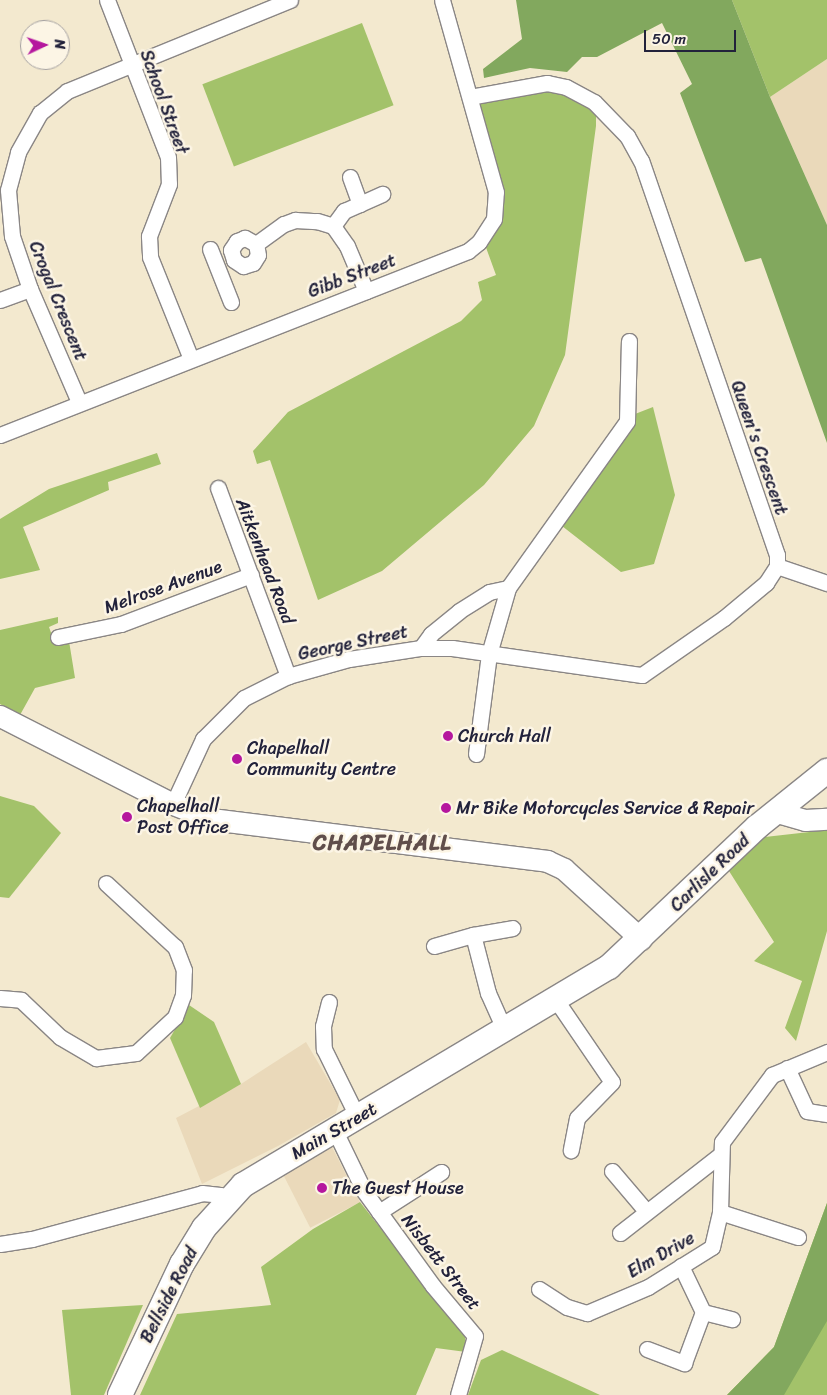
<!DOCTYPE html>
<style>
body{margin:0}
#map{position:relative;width:827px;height:1395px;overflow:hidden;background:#f3e9cf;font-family:Sriracha,sans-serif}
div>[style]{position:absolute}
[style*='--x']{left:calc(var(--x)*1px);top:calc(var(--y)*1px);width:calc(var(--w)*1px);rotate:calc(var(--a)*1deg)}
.built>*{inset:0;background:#ead9ba;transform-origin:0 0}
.green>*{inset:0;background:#a3c26a;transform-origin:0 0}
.forest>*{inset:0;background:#82a85e}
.roads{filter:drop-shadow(1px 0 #8a8685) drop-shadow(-1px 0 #8a8685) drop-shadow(0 1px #8a8685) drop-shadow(0 -1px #8a8685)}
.street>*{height:15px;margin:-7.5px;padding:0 7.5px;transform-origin:7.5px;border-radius:7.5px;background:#fff}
.secondary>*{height:21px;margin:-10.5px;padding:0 10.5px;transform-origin:10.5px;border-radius:10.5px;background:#fff}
.primary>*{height:24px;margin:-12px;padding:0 12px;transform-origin:12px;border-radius:12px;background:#fff}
.dots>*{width:14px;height:14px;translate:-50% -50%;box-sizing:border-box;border:2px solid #fcf5e5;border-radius:50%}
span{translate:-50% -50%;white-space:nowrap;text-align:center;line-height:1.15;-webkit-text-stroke:5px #fcf5e5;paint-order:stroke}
.street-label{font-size:18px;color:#22223b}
.poi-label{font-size:18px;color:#22223b}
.left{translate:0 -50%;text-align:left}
.district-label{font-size:22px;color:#604e4b;font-weight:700;letter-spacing:1px}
.north{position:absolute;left:20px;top:20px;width:50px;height:50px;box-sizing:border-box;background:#fcf5e5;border:1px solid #a5a1a1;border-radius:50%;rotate:87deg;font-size:14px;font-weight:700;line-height:20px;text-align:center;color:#22223b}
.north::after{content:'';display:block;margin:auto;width:18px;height:22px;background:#b5179e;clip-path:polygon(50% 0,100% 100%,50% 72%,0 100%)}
.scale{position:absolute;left:644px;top:30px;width:92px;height:22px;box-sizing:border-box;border:2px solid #22223b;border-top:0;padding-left:6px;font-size:15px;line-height:18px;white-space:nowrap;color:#22223b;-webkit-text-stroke:4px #fcf5e5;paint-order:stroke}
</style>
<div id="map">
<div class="built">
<div style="clip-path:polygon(827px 59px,827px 225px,770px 97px)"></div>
<div style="clip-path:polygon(306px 1042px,340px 1100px,336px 1113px,278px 1146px,202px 1184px,176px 1118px,241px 1084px)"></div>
<div style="left:332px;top:1147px;width:62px;height:56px;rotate:63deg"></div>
</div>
<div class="green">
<div style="clip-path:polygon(732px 0,827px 0,827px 59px,770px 97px)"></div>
<div style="left:362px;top:23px;width:88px;height:171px;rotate:69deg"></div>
<div style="clip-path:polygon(548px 87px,596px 107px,596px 126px,565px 355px,534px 426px,484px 485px,382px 571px,318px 600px,270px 460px,257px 464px,253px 451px,288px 412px,461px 321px,482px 300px,478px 282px,496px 275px,484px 242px,496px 220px,474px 99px)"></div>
<div style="clip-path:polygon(653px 407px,675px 495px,654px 564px,621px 572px,562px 526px,629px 431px,635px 414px)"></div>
<div style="clip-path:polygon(157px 453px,161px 464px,108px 482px,109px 490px,23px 527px,40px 570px,0 579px,0 519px,49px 489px)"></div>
<div style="clip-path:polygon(58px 617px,58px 623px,49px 627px,55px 644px,69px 641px,75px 678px,35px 688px,20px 715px,0 704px,0 630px)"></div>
<div style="clip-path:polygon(0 796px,34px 806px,61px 833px,9px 898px,0 897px)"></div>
<div style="clip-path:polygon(827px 830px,827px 931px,796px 1041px,785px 1028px,802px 981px,754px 961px,774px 942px,729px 871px,765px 837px)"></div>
<div style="clip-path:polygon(189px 1005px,214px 1022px,241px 1084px,200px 1108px,170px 1038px)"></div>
<div style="clip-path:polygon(360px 1202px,465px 1336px,466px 1352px,436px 1348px,416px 1395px,140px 1395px,177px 1314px,271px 1305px,261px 1267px,313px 1229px)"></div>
<div style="clip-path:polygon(827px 1203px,827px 1395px,727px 1395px,774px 1347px)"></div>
<div style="clip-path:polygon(143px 1305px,104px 1395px,71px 1395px,62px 1310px)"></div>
<div style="clip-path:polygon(502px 1350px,600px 1395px,468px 1395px,481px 1360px)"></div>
</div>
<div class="forest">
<div style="clip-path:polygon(516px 0,732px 0,770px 97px,827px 225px,827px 443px,761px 258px,745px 262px,680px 93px,692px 84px,662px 23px,597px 57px,582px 57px,567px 72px,530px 68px,484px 78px,483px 69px,522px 39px)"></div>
<div style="clip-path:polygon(827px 1203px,827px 1321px,784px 1395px,727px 1395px,774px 1347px)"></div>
</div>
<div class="roads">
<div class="street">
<div style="--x:107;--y:0;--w:168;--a:68.8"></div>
<div style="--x:168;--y:157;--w:27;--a:88"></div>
<div style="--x:169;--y:184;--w:56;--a:111"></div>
<div style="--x:149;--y:236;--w:21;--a:87"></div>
<div style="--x:150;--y:257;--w:110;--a:68.1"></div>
<div style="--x:350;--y:177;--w:29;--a:70"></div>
<div style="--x:333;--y:226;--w:19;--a:-54"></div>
<div style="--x:344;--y:211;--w:42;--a:-24.1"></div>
<div style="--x:256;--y:244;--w:13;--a:-151"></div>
<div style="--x:245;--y:238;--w:9;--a:159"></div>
<div style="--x:237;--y:241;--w:11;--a:124"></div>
<div style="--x:231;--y:250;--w:10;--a:73"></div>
<div style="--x:234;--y:260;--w:11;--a:34"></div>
<div style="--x:243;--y:266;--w:10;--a:-17"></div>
<div style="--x:253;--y:263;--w:9;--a:-58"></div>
<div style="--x:258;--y:255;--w:11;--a:-100"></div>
<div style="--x:256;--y:244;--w:34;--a:-36"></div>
<div style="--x:284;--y:224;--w:12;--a:-20"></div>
<div style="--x:295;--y:220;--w:22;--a:3"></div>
<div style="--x:317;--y:221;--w:17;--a:17"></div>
<div style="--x:333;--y:226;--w:24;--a:55"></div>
<div style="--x:347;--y:246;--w:49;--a:67.1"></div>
<div style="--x:210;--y:249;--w:57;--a:68.4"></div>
<div style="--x:0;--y:300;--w:32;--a:-20"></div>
<div style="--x:79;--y:402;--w:123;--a:-113.4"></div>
<div style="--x:30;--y:289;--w:56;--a:-108.8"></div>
<div style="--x:12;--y:236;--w:46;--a:-95"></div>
<div style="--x:8;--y:190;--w:39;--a:-75"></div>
<div style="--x:18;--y:152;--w:45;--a:-60.6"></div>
<div style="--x:40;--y:113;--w:35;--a:-39"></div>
<div style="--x:67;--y:91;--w:241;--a:-22.2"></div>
<div style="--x:0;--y:435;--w:503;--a:-21.46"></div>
<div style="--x:468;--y:251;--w:14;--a:-39"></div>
<div style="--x:479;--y:242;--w:27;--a:-57"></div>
<div style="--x:494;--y:219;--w:27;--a:-86"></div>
<div style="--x:496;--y:192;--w:199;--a:-105.7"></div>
<div style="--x:218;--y:488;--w:201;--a:69.6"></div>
<div style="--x:777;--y:566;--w:53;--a:18.8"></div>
<div style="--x:58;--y:637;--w:64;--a:-11.7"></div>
<div style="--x:121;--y:624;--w:139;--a:-20.7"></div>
<div style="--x:421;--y:648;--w:31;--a:0"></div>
<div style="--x:452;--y:648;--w:192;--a:8.1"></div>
<div style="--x:642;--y:675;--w:100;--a:-34.8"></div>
<div style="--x:724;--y:618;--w:55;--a:-39.8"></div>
<div style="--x:766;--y:583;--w:20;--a:-57"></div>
<div style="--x:777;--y:566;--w:11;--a:-90"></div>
<div style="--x:777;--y:555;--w:417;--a:-109"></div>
<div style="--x:641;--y:161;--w:29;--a:-119"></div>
<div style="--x:627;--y:136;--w:47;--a:-134.1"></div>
<div style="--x:594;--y:102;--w:32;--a:-152"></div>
<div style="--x:566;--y:87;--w:19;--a:-168"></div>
<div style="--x:547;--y:83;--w:78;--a:169.7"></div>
<div style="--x:476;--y:754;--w:101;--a:-82.6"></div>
<div style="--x:489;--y:654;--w:69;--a:-73.9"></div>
<div style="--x:173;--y:804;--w:72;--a:-65.2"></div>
<div style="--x:203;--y:739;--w:58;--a:-45"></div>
<div style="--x:244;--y:698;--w:49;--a:-26.6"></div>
<div style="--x:288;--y:676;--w:63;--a:-15.6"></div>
<div style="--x:349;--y:659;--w:73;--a:-8.7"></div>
<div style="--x:421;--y:648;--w:17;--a:-54"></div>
<div style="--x:431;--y:634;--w:36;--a:-39"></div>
<div style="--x:459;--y:611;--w:36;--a:-32"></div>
<div style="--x:489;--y:592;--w:19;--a:-12"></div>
<div style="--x:508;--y:588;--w:205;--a:-54.5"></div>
<div style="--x:627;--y:421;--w:80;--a:-88.6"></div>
<div style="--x:434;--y:946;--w:41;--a:-15.8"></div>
<div style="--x:0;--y:998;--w:21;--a:5"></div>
<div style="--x:21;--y:1000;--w:54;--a:43.5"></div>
<div style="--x:60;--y:1037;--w:42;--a:30.3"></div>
<div style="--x:96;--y:1058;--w:40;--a:-7.1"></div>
<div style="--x:136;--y:1053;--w:53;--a:-42.7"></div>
<div style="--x:175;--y:1017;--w:23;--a:-70"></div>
<div style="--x:183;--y:995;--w:25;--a:-88"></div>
<div style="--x:184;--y:970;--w:25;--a:-111"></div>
<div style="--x:175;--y:947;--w:94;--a:-137.2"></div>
<div style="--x:556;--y:1000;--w:99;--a:55.7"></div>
<div style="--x:612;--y:1082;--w:50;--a:134.2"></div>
<div style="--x:577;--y:1118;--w:33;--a:101"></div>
<div style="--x:329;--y:1002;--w:25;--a:104"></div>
<div style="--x:323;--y:1026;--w:23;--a:88"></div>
<div style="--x:324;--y:1049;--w:77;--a:63.8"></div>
<div style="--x:505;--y:1031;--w:42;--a:-114.1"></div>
<div style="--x:488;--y:993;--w:60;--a:-104.5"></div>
<div style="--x:473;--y:935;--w:40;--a:-10"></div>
<div style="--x:787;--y:1068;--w:47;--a:65.1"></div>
<div style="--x:807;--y:1111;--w:20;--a:9"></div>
<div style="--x:335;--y:1131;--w:67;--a:64.2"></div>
<div style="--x:364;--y:1191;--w:117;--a:54"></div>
<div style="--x:433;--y:1286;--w:65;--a:50"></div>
<div style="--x:475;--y:1336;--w:61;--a:106.1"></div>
<div style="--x:612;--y:1171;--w:52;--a:49.6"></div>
<div style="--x:379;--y:1212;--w:74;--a:-32.8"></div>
<div style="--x:720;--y:1212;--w:82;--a:17.8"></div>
<div style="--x:620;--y:1233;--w:127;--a:-38"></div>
<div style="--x:0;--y:1244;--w:32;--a:-9"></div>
<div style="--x:32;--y:1239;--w:176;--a:-15.1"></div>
<div style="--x:202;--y:1193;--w:18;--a:6"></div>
<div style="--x:220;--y:1195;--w:9;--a:36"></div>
<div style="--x:539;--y:1289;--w:33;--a:33"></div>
<div style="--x:567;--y:1307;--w:21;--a:17"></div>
<div style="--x:587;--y:1313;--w:66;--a:-23.1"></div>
<div style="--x:648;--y:1287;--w:75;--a:-32"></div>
<div style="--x:712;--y:1247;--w:36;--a:-77"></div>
<div style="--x:720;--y:1212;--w:70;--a:-88.4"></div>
<div style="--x:722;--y:1142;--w:84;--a:-53.3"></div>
<div style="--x:772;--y:1075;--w:60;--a:-22.7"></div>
<div style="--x:703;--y:1312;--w:30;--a:14"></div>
<div style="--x:647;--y:1349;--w:40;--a:21"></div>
<div style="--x:684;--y:1363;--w:54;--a:-69.6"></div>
<div style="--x:703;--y:1312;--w:51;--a:-115.6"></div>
</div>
<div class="secondary">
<div style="--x:0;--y:716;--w:194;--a:27"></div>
<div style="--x:173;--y:804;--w:41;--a:21.5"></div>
<div style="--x:211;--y:819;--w:339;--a:7.1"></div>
<div style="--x:547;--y:861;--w:19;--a:25"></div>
<div style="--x:564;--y:869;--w:104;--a:42.3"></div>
<div style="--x:777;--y:812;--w:29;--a:16"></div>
<div style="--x:805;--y:820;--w:22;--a:-3"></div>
</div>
<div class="primary">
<div style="--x:120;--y:1395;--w:145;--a:-64.7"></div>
<div style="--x:182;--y:1264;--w:42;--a:-58.6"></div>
<div style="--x:204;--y:1228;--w:58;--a:-47.8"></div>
<div style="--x:243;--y:1185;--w:426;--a:-30.8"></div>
<div style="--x:609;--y:967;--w:204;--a:-43.4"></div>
<div style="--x:757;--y:827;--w:90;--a:-38.7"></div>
</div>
</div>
<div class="dots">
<div style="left:448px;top:736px;background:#b5179e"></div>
<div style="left:237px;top:759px;background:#b5179e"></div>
<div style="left:446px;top:808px;background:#b5179e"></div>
<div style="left:127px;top:817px;background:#b5179e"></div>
<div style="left:322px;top:1188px;background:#b5179e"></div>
</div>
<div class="street-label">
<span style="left:164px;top:102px;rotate:70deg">School Street</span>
<span style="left:352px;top:276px;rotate:-21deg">Gibb Street</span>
<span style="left:58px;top:301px;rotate:68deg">Crogal Crescent</span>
<span style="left:759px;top:448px;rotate:71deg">Queen's Crescent</span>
<span style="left:265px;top:561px;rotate:69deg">Aitkenhead Road</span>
<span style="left:163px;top:587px;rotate:-20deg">Melrose Avenue</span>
<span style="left:353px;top:643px;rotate:-12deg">George Street</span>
<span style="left:710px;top:873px;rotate:-44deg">Carlisle Road</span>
<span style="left:334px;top:1131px;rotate:-30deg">Main Street</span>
<span style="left:661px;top:1255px;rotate:-30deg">Elm Drive</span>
<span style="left:441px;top:1262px;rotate:52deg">Nisbett Street</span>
<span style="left:169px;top:1295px;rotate:-63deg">Bellside Road</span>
</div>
<div class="poi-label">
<span class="left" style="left:458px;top:736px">Church Hall</span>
<span class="left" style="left:247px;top:759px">Chapelhall<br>Community Centre</span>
<span class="left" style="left:137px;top:817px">Chapelhall<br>Post Office</span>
<span class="left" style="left:456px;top:808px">Mr Bike Motorcycles Service &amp; Repair</span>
<span class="left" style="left:332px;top:1188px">The Guest House</span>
</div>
<div class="district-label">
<span style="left:382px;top:843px">CHAPELHALL</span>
</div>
<div class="north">N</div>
<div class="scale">50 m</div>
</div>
